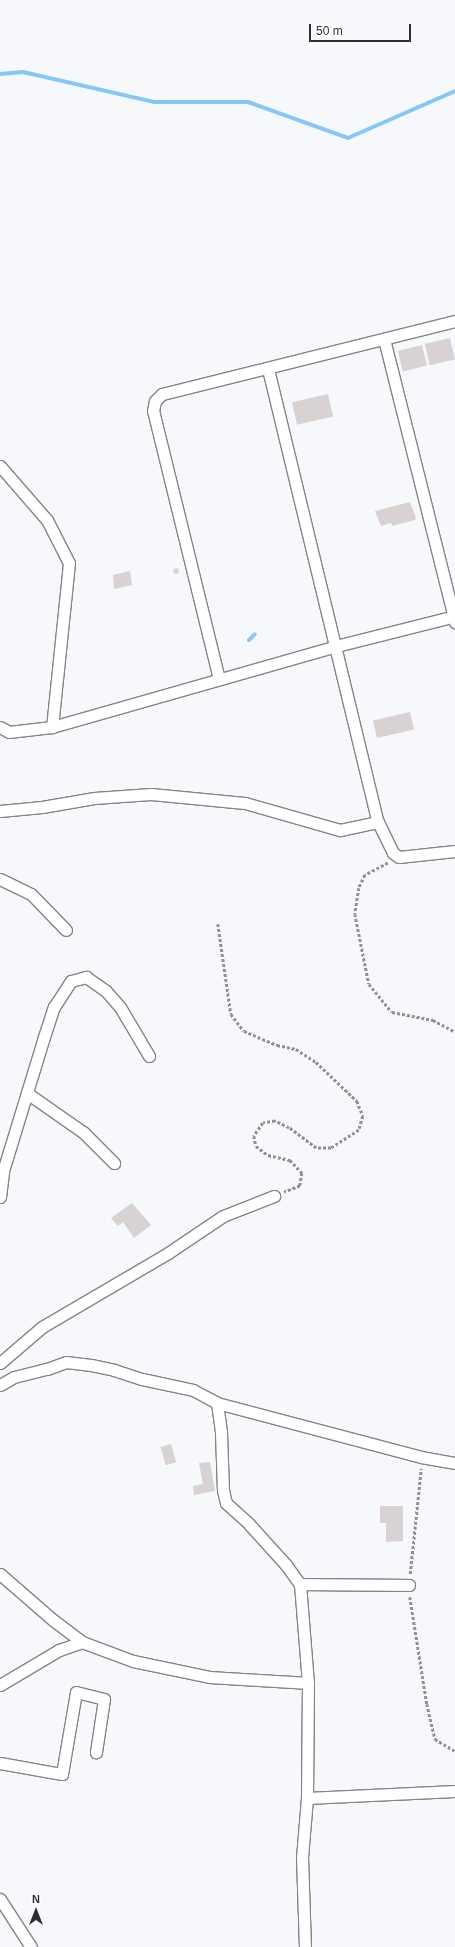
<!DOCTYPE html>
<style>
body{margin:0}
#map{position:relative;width:455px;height:1947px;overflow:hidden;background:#f6f8fc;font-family:Helvetica,sans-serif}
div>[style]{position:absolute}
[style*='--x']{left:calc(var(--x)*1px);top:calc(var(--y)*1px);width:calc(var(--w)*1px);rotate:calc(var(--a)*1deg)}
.stream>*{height:4px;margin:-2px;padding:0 2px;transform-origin:2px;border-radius:2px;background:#87c7f8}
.building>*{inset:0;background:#d8d3d2;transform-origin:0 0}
.path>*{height:2.5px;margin-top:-1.25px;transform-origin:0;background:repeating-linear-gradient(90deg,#909194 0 3px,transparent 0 5px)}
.roads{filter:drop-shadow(1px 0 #838588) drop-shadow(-1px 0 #838588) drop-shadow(0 1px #838588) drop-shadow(0 -1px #838588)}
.minor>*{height:11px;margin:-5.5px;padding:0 5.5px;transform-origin:5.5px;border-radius:5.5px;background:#fff}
span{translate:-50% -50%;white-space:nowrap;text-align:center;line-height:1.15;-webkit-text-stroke:3.5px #fff;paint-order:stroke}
.north{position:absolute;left:16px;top:1891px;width:40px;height:40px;-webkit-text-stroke:3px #fff;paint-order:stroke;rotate:0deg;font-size:11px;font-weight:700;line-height:16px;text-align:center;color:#2d2e2f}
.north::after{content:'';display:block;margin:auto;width:14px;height:18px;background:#2d2e2f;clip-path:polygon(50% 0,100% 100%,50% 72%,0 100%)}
.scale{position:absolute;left:309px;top:24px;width:102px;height:18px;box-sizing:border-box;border:2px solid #2d2e2f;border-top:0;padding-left:5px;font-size:12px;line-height:14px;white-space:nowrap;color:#2d2e2f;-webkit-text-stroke:3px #fff;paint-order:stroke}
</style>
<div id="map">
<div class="stream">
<div style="--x:0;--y:74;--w:23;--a:-5"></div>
<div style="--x:23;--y:72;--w:134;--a:12.9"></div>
<div style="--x:154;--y:102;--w:94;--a:0"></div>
<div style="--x:248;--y:102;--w:106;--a:19.8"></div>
<div style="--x:348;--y:138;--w:117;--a:-23.7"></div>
<div style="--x:249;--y:640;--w:8;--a:-45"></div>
</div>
<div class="building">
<div style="left:450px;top:338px;width:22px;height:26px;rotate:77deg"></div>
<div style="left:422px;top:345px;width:21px;height:25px;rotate:76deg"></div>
<div style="left:328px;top:394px;width:23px;height:37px;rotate:77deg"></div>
<div style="clip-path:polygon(410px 502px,416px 518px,415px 520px,392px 526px,391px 523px,381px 526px,375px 511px)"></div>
<div style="left:178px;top:568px;width:5px;height:5px;rotate:79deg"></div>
<div style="clip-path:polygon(130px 571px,132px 585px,114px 589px,113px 575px)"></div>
<div style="left:410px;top:712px;width:18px;height:38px;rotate:77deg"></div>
<div style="clip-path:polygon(132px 1203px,151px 1225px,134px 1238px,123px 1222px,118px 1226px,111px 1218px)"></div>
<div style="left:171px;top:1444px;width:19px;height:11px;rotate:74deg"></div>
<div style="clip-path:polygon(210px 1462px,215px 1491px,194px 1495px,193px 1486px,203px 1484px,199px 1463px)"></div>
<div style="clip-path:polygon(380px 1506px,403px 1506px,403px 1541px,386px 1542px,386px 1523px,380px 1523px)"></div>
</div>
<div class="path">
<div style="--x:388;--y:863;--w:26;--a:152"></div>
<div style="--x:365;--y:875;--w:14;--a:115"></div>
<div style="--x:359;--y:888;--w:26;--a:99"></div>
<div style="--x:355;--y:914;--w:71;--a:78.7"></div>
<div style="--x:369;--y:984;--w:36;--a:51"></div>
<div style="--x:392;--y:1012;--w:42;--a:11"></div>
<div style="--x:433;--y:1020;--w:24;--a:28"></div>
<div style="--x:218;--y:924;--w:91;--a:81.8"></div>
<div style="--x:231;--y:1014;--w:21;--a:53"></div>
<div style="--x:244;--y:1031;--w:36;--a:23"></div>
<div style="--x:277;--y:1045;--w:19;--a:12"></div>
<div style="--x:296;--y:1049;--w:24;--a:33"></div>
<div style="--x:316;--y:1062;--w:57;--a:43.6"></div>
<div style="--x:357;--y:1101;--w:16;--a:68"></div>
<div style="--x:363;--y:1116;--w:15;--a:106"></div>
<div style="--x:359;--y:1130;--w:33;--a:147"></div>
<div style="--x:331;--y:1148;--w:15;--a:180"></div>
<div style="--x:316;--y:1148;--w:34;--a:-143"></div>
<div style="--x:289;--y:1128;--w:16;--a:-153"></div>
<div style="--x:275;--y:1121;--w:12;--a:171"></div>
<div style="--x:263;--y:1123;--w:16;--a:125"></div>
<div style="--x:254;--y:1136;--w:10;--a:79"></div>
<div style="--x:256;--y:1146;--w:15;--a:37"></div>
<div style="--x:268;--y:1155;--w:23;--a:13"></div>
<div style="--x:290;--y:1160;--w:18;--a:47"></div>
<div style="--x:302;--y:1173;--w:13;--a:99"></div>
<div style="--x:300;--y:1186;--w:17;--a:159"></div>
<div style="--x:410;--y:1574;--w:106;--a:-84"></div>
<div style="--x:410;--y:1597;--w:108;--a:81"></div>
<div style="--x:427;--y:1704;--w:36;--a:77"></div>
<div style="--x:435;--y:1739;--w:23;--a:31"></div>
</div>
<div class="roads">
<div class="minor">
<div style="--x:384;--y:339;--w:292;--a:75.9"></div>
<div style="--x:268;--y:369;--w:466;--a:76.4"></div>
<div style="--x:378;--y:822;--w:34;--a:64"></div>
<div style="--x:393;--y:853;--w:7;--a:34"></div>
<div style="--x:399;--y:857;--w:56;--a:-6.1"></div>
<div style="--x:0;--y:466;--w:72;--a:49"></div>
<div style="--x:47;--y:520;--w:48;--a:62.9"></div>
<div style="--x:69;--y:563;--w:165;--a:95.9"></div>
<div style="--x:219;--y:679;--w:276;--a:-103.8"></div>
<div style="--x:153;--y:411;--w:10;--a:-79"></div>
<div style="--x:155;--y:401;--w:10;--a:-45"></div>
<div style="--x:162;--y:394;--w:302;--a:-14"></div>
<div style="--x:0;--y:727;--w:10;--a:29"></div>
<div style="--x:9;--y:732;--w:43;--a:-6.6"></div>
<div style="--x:52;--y:727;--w:295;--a:-15.9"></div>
<div style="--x:336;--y:646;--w:123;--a:-14.1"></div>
<div style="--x:0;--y:811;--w:42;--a:-5.4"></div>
<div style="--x:42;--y:807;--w:53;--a:-9.8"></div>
<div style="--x:94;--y:798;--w:57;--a:-4"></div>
<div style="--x:151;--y:794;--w:94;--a:5.5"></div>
<div style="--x:245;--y:803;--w:99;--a:15.9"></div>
<div style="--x:340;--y:830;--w:39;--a:-12"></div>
<div style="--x:0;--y:879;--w:34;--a:26"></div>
<div style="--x:31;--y:894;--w:50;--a:45.8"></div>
<div style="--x:27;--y:1093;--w:68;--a:34.9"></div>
<div style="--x:83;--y:1132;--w:44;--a:45"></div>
<div style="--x:0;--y:1197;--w:26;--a:-83"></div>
<div style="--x:3;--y:1171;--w:137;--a:-73"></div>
<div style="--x:43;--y:1040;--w:35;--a:-72"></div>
<div style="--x:54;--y:1007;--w:31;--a:-57"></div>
<div style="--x:71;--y:981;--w:16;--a:-15"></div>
<div style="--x:86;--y:977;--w:24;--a:35"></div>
<div style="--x:106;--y:991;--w:21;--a:49"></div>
<div style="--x:120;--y:1007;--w:57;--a:59.4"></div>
<div style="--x:0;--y:1363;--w:55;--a:-40.6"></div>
<div style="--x:42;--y:1327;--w:146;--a:-30.4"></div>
<div style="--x:168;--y:1253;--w:66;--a:-33.9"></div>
<div style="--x:223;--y:1216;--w:55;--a:-21.4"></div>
<div style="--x:0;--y:1385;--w:16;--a:-30"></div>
<div style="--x:14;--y:1377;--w:34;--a:-14"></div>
<div style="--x:47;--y:1369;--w:20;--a:-20"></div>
<div style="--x:66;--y:1362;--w:25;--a:7"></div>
<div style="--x:91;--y:1365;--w:24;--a:12"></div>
<div style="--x:114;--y:1370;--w:29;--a:18"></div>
<div style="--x:142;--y:1379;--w:52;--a:12.2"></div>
<div style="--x:193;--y:1390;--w:27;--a:28"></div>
<div style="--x:217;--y:1403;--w:211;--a:14.8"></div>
<div style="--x:421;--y:1457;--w:35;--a:10"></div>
<div style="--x:217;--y:1403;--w:30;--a:82"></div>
<div style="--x:221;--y:1433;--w:57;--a:88"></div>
<div style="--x:223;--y:1490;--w:13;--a:77"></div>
<div style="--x:226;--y:1503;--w:31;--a:42"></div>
<div style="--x:249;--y:1524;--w:55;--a:47.9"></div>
<div style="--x:286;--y:1565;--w:24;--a:54"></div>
<div style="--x:300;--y:1584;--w:99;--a:85.4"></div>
<div style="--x:308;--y:1683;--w:115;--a:90.5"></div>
<div style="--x:307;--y:1798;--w:59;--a:94.8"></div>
<div style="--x:302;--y:1857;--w:90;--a:88.1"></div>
<div style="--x:0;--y:1574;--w:70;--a:41"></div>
<div style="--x:53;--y:1620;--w:36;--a:37"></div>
<div style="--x:82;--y:1642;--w:54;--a:20.4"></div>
<div style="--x:133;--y:1661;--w:79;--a:11.7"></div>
<div style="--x:210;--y:1677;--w:98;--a:3.5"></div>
<div style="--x:300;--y:1584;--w:109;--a:0.5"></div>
<div style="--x:0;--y:1685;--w:69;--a:-30.7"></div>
<div style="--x:59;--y:1650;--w:24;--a:-19"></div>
<div style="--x:0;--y:1763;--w:63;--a:10.1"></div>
<div style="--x:62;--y:1774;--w:83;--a:-80.3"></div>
<div style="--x:76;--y:1692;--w:29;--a:14"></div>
<div style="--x:104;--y:1699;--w:54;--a:98.6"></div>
<div style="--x:307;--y:1798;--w:148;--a:-2.7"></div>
<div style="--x:0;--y:1899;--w:57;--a:57.1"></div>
</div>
</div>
<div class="north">N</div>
<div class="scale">50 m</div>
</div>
